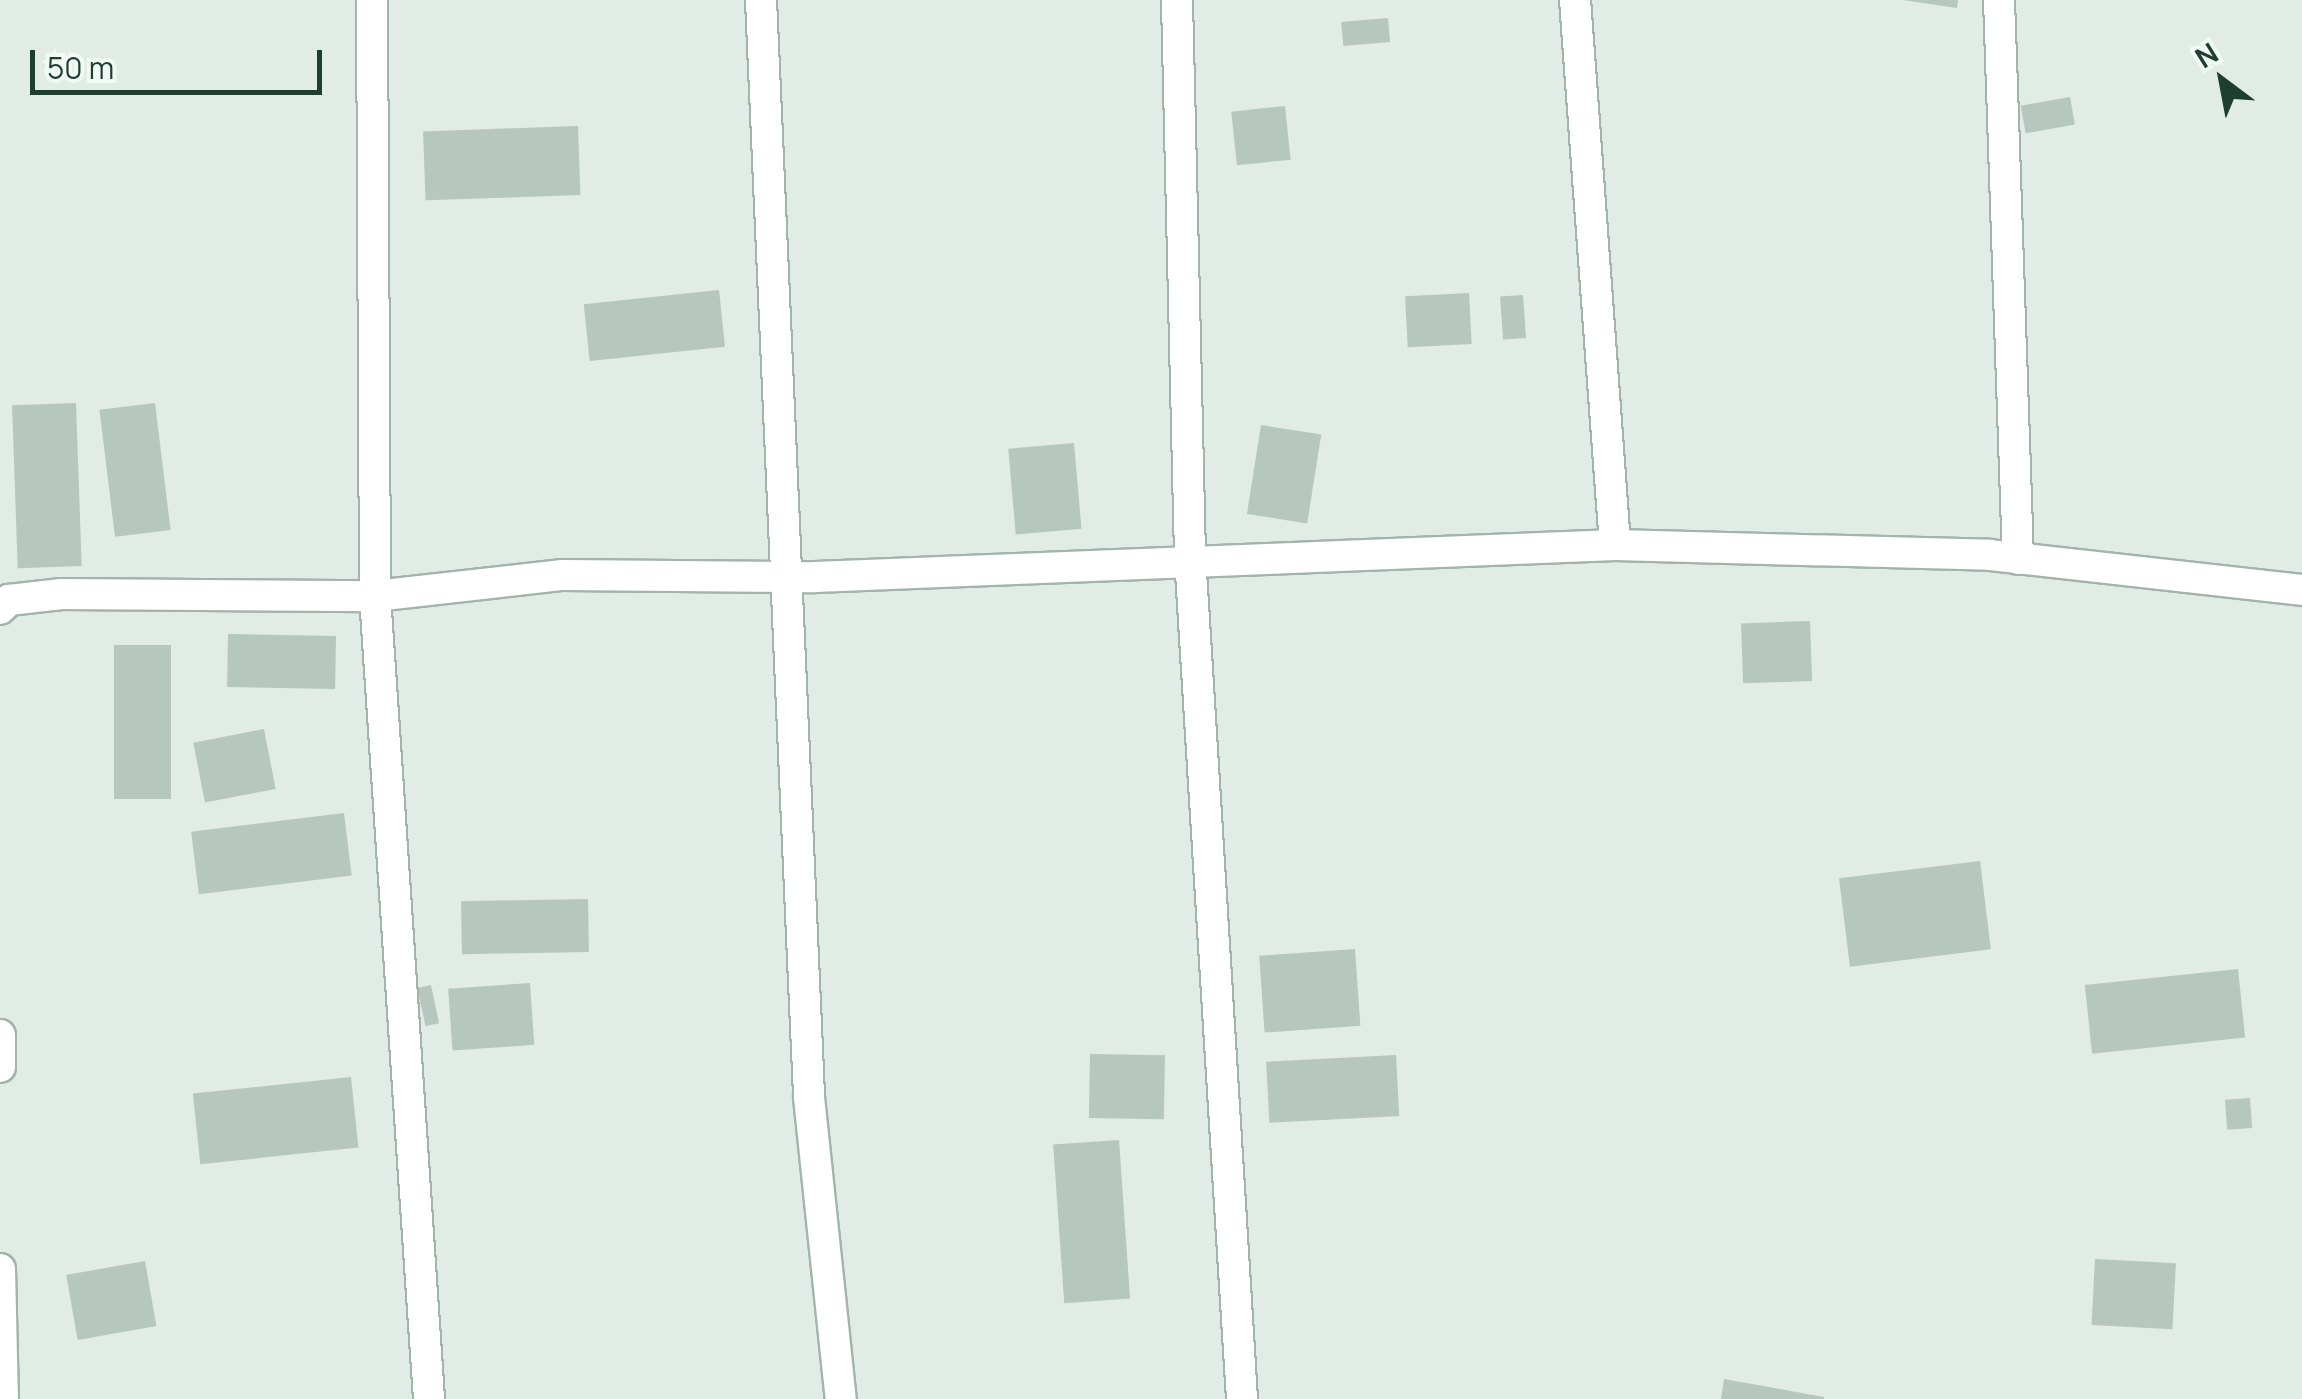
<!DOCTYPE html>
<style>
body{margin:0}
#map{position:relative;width:2302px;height:1399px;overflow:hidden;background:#e0ece5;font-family:Manrope,sans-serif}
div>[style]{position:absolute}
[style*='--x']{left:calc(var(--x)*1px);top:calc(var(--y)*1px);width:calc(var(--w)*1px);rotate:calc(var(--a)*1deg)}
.building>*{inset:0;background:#b5c7be;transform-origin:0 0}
.roads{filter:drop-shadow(2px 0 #a2b4ac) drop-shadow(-2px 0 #a2b4ac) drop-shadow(0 2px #a2b4ac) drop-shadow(0 -2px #a2b4ac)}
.minor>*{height:30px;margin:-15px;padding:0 15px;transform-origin:15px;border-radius:15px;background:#fff}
span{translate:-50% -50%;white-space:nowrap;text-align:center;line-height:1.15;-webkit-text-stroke:10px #f1f9f4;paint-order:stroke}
.north{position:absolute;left:2172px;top:30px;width:100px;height:100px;-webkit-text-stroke:8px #f1f9f4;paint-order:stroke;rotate:328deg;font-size:28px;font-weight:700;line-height:40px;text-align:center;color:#1f3e32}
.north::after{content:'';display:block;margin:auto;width:35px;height:45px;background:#1f3e32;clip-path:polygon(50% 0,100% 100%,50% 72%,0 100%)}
.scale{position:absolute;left:30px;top:50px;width:292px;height:45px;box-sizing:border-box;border:5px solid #1f3e32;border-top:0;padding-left:12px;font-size:30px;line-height:35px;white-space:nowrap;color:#1f3e32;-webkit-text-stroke:8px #f1f9f4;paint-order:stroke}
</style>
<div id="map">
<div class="building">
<div style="clip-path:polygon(1903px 0,1958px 0,1957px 8px)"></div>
<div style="left:1388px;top:18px;width:24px;height:47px;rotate:85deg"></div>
<div style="left:2070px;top:97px;width:28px;height:50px;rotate:80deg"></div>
<div style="left:1285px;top:106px;width:54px;height:54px;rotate:84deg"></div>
<div style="left:578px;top:126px;width:69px;height:155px;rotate:88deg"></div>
<div style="left:719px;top:290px;width:57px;height:136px;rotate:84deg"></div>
<div style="left:1469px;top:293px;width:51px;height:64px;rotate:87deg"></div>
<div style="left:1523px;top:295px;width:43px;height:23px;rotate:86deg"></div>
<div style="left:76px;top:403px;width:163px;height:64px;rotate:88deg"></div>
<div style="left:155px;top:403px;width:128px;height:56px;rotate:83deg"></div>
<div style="left:1261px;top:425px;width:61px;height:90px;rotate:9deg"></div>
<div style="left:1074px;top:443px;width:86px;height:66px;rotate:85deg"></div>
<div style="left:1810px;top:621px;width:60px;height:69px;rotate:88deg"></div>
<div style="left:336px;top:636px;width:53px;height:108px;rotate:91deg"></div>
<div style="left:114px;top:645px;width:57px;height:154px"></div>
<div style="left:264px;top:729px;width:61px;height:72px;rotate:79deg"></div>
<div style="left:344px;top:813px;width:63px;height:154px;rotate:83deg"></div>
<div style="left:1980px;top:861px;width:89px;height:142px;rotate:83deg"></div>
<div style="left:588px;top:899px;width:53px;height:127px;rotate:89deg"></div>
<div style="left:1355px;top:949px;width:77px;height:96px;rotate:86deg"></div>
<div style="left:2238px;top:969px;width:69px;height:154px;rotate:84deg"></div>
<div style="left:530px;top:983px;width:62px;height:82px;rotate:86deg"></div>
<div style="left:431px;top:985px;width:39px;height:14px;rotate:78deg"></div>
<div style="left:1090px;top:1054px;width:75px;height:64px;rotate:1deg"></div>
<div style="left:1396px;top:1055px;width:61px;height:130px;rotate:87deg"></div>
<div style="left:351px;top:1077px;width:71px;height:159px;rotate:84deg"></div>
<div style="left:2250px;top:1098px;width:30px;height:25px;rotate:86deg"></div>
<div style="left:1119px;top:1140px;width:159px;height:66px;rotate:86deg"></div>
<div style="left:2095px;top:1259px;width:81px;height:66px;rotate:3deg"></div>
<div style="left:145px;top:1261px;width:66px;height:80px;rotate:80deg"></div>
<div style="clip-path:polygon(1724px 1379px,1824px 1397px,1824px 1399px,1721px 1399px)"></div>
</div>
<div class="roads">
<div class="minor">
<div style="--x:372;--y:0;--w:596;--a:89.71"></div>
<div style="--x:375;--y:596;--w:805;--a:86.15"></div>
<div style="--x:761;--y:0;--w:1098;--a:87.49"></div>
<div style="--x:809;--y:1097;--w:304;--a:84"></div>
<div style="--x:1177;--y:0;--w:556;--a:88.66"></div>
<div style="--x:1190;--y:556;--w:845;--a:86.47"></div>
<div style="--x:1575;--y:0;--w:546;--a:85.8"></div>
<div style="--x:1999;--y:0;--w:559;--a:88.05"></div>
<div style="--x:0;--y:609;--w:13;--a:-45"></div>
<div style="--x:9;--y:600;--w:53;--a:-6.5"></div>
<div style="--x:62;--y:594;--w:313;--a:0.4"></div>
<div style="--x:375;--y:596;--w:189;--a:-6.4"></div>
<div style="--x:563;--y:575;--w:252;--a:0.5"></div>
<div style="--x:815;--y:577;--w:801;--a:-2.29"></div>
<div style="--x:1615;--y:545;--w:375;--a:1.5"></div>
<div style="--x:1990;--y:555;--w:314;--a:6.4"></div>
<div style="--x:0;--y:1035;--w:32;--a:90"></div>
<div style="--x:0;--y:1269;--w:130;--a:88.7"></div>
</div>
</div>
<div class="north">N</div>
<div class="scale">50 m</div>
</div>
